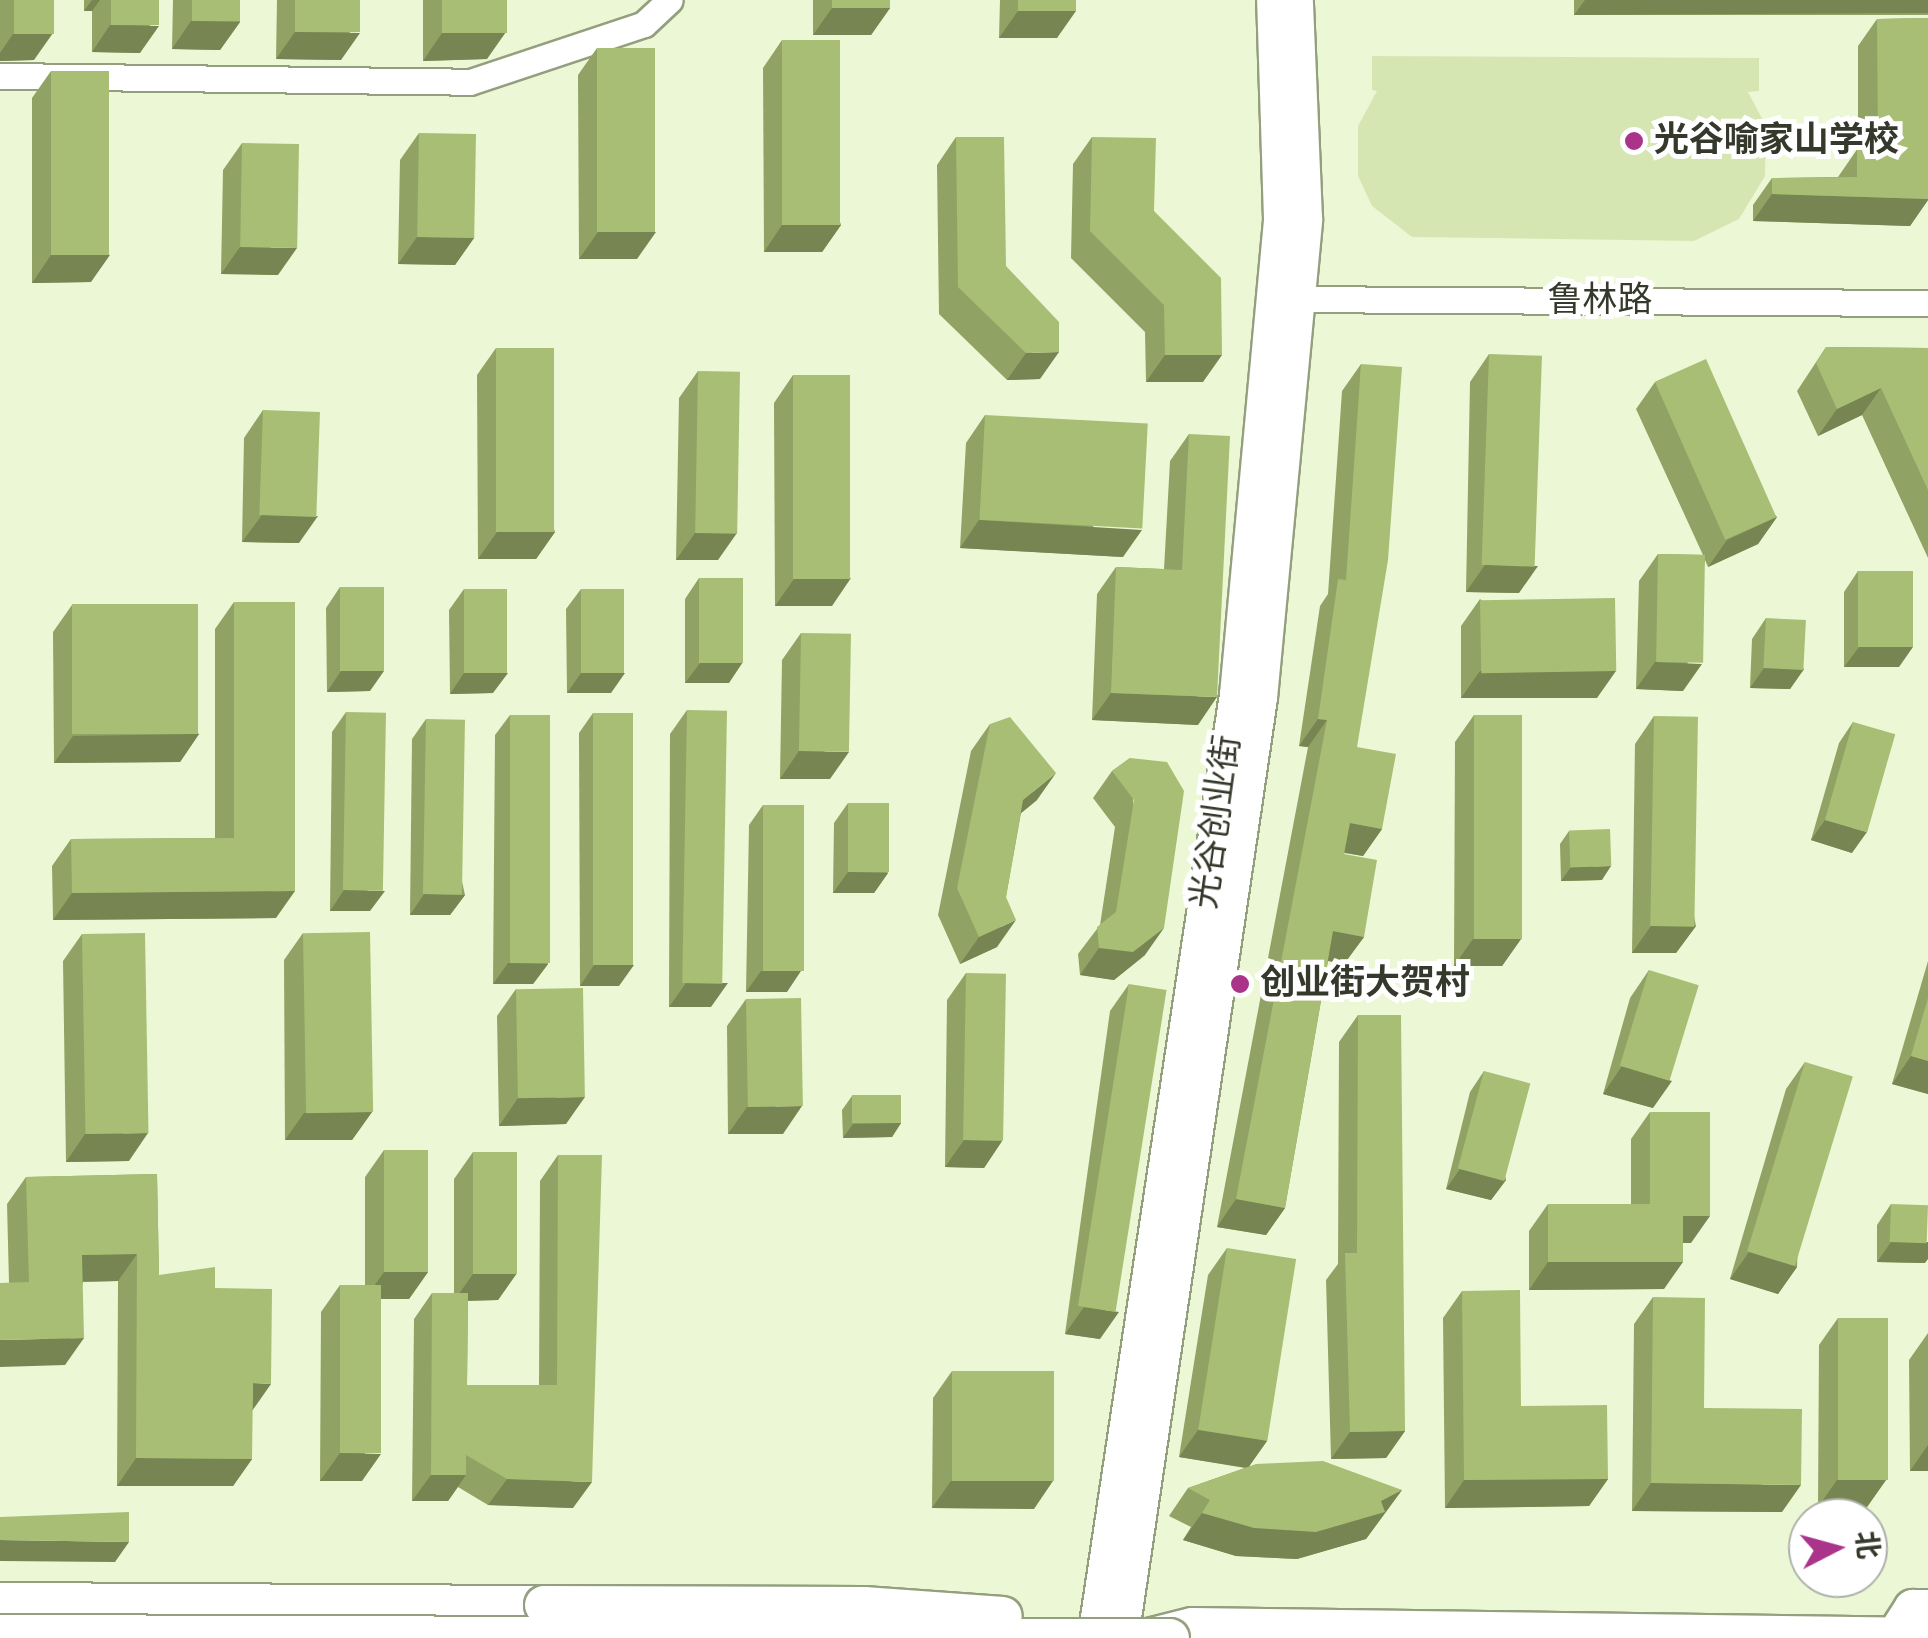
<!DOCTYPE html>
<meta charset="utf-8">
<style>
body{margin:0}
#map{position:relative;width:1928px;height:1638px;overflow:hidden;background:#ecf8d5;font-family:"Alegreya Sans","Noto Sans SC",sans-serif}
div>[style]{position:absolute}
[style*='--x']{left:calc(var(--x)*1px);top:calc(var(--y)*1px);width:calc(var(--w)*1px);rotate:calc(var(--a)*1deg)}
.green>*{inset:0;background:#d6e6b3}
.roads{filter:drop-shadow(2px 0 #949f7f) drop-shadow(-2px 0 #949f7f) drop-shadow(0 2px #949f7f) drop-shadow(0 -2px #949f7f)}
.minor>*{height:25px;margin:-12.5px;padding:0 12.5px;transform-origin:12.5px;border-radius:12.5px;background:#fff}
.major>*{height:32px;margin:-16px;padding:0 16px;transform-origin:16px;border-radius:16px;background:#fff}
.highway>*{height:38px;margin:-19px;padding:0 19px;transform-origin:19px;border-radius:19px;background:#fff}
.bridges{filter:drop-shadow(2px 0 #949f7f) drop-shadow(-2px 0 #949f7f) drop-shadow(0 2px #949f7f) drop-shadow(0 -2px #949f7f)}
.highway-bridge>*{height:38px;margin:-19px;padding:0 19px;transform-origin:19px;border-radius:19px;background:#fff}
.wall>*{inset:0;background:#90a364;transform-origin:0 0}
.shaded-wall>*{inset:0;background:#768551}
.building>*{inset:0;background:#a8be74;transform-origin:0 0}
.dots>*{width:28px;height:28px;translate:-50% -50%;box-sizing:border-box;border:5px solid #fff;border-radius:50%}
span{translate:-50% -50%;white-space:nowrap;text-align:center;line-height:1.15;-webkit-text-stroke:10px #fff;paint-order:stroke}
.poi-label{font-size:35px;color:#35392b;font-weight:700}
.left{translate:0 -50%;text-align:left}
.street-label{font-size:35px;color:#35392b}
.north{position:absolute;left:1788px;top:1498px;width:100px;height:100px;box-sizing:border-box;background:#fff;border:2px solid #aeb0aa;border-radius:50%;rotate:84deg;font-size:28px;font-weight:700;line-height:40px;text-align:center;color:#35392b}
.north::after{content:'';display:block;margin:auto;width:35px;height:45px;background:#ab348b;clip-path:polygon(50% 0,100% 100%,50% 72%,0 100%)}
</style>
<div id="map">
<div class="green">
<div style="clip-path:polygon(1372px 56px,1759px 58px,1759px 91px,1748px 92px,1766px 126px,1765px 176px,1739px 219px,1694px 241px,1412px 237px,1372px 206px,1358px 176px,1358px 126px,1377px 91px,1372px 90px)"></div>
</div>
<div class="roads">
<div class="minor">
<div style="--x:0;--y:76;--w:470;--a:0.7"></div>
<div style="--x:470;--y:82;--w:183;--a:-18.4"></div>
<div style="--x:644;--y:24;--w:35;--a:-43"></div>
<div style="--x:1283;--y:299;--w:645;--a:0.36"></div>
</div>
<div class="major">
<div style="--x:1144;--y:1636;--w:49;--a:-14"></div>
<div style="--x:1192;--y:1624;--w:736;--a:0.78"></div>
<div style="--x:1094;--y:1638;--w:954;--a:-81.44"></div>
<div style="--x:1236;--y:695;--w:478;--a:-84.7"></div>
<div style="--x:1280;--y:219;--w:219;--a:-91.8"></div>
<div style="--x:1122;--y:1638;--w:950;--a:-81.59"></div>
<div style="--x:1261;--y:698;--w:481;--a:-84.6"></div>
<div style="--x:1306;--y:219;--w:219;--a:-92.4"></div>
</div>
<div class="highway">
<div style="--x:0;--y:1602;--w:544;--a:0.32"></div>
<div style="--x:1897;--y:1634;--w:30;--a:-57"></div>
<div style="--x:1913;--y:1609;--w:15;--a:0"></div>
</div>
</div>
<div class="bridges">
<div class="highway-bridge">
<div style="--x:544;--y:1605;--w:320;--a:0.2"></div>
<div style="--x:864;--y:1606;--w:139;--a:4.1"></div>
<div style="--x:0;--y:1634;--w:1170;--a:0.2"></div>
</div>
</div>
<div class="wall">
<div style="clip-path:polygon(0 0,54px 0,34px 60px,0 61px)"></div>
<div style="clip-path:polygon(84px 0,159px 0,140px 53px,92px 52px,92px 11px,84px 11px)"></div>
<div style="clip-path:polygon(173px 0,240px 0,240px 22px,220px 50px,172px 49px)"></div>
<div style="clip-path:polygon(277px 0,360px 0,341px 60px,276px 59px)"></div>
<div style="clip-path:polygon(423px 0,507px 0,487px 59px,423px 61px)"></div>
<div style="clip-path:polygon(813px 0,890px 0,890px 8px,871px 35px,813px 35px)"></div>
<div style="clip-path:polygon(1000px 0,1076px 0,1057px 38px,999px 38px)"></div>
<div style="left:1574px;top:0;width:354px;height:15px"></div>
<div style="clip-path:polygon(1928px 18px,1928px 200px,1910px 226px,1753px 221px,1753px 205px,1772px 178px,1838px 177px,1858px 148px,1858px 46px,1877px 19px)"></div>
<div style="clip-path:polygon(782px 40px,841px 225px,822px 252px,764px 252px,763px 68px)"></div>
<div style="clip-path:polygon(597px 48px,637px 259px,579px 259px,578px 75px)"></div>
<div style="clip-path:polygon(51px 71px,91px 282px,32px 283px,32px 98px)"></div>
<div style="clip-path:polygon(419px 133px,474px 238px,455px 265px,398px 264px,400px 160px)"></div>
<div style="clip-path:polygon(956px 137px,1006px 266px,1040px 379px,1007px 380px,939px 314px,937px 165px)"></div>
<div style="clip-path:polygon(1092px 137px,1154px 211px,1203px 382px,1146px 382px,1145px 332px,1071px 258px,1073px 164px)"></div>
<div style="clip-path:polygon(242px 143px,278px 275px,221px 274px,223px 170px)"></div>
<div style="clip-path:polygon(1826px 347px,1928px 348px,1928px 558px,1862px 415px,1818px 436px,1797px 391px)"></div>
<div style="clip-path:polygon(496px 348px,555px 532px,536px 559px,478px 559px,477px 375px)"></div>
<div style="clip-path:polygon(1489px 354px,1519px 593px,1466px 592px,1470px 382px)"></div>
<div style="clip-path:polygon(1361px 364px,1357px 747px,1382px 829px,1363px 856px,1344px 853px,1364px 937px,1344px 964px,1328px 961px,1285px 1208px,1266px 1235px,1217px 1227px,1308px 747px,1299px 746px,1320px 606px,1328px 594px,1342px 391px)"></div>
<div style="clip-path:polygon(698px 371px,718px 560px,676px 560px,679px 398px)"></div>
<div style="clip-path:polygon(793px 375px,832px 606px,775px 606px,774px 403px)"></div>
<div style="clip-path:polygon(1655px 382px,1777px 517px,1758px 544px,1708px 567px,1705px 560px,1683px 691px,1636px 689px,1639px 581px,1658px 554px,1703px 555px,1636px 409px)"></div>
<div style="clip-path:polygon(263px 410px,299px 543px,242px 542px,244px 438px)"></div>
<div style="clip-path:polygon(985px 415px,1123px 557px,960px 548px,966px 443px)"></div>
<div style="clip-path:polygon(1189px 434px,1198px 725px,1092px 720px,1097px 594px,1116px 567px,1164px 569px,1170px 461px)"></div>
<div style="clip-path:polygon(1858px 571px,1899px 667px,1844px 667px,1844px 592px)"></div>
<div style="clip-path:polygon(699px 578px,729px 683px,685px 683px,685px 599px)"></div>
<div style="clip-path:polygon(340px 587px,370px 691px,327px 692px,326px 608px)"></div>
<div style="clip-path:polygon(464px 589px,493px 693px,450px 694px,449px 610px)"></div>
<div style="clip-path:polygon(581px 589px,611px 693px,567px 693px,566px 609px)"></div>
<div style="clip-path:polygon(1480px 599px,1597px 698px,1461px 698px,1461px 626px)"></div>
<div style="clip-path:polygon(234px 602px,276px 918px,53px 920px,52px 866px,71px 839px,215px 838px,215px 629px)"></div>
<div style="clip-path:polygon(72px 605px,199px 734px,180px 762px,54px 763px,53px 632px)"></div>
<div style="clip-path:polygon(1766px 618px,1804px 669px,1790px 689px,1750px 688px,1752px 639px)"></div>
<div style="clip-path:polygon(801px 633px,830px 779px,780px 779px,782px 660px)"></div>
<div style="clip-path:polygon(687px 710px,711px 1007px,669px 1007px,670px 734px)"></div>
<div style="clip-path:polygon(346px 712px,370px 911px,330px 911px,332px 732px)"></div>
<div style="clip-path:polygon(593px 713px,619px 986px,580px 986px,579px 733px)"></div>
<div style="clip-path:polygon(510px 715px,548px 964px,533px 984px,493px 984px,495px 735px)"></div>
<div style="clip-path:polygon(1474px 715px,1521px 939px,1502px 966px,1454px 966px,1455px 742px)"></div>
<div style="clip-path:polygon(1654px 716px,1696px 926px,1676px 953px,1632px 953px,1635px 744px)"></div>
<div style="clip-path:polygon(426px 719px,465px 895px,450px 915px,410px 915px,412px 739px)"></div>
<div style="clip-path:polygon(1853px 722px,1852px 853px,1811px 840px,1839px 743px)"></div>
<div style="clip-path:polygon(990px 724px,1037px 800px,1021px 813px,997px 947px,960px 964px,938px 915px,971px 751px)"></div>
<div style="clip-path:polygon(1130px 758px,1145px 955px,1114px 980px,1080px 975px,1078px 954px,1100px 925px,1115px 827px,1093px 798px,1112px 771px)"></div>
<div style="clip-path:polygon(848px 803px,888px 873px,874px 893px,833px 893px,834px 823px)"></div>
<div style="clip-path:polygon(763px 805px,787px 992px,746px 992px,749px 825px)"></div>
<div style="clip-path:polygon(1569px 831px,1602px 880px,1561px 881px,1560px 844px)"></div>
<div style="clip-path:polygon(303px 933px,372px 1112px,352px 1140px,285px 1140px,284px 960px)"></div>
<div style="clip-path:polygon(82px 934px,129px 1161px,66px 1162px,63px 961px)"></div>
<div style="clip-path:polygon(1928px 961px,1928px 1094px,1892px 1084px)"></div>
<div style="clip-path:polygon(1649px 970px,1653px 1108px,1603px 1094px,1630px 998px)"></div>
<div style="clip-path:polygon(966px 973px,1002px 1141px,984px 1168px,945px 1167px,947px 1000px)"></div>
<div style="clip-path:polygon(1129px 984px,1100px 1339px,1065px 1334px,1110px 1011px)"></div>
<div style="clip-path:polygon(516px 989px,566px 1124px,499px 1126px,497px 1016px)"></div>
<div style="clip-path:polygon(746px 999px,783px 1134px,728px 1134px,727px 1026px)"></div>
<div style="clip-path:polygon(1358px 1015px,1405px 1431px,1386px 1458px,1331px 1459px,1326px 1280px,1338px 1264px,1339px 1042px)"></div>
<div style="clip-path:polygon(1805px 1062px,1797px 1267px,1778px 1294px,1730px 1279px,1786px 1089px)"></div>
<div style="clip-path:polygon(1484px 1071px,1506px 1180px,1491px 1200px,1446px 1189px,1470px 1092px)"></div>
<div style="clip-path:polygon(852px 1096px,901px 1123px,892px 1137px,843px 1138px,842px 1110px)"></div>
<div style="clip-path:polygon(1650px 1112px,1691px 1243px,1683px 1243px,1664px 1289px,1529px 1290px,1529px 1231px,1548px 1204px,1631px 1204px,1631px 1139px)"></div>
<div style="clip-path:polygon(384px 1150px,428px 1272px,409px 1299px,381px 1299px,362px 1481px,320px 1481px,321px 1312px,340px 1285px,365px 1285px,365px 1177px)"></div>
<div style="clip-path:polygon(473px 1152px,517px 1273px,498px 1300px,468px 1301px,467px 1385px,539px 1385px,540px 1181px,558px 1155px,573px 1508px,488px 1505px,458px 1487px,448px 1501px,412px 1501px,414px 1319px,432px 1293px,454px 1293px,454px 1179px)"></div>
<div style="clip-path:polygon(157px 1174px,159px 1275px,215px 1288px,252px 1410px,252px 1459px,233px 1486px,117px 1486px,118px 1281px,83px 1282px,65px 1365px,9px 1283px,7px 1204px,26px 1177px)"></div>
<div style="clip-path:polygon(1891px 1204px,1925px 1263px,1877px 1262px,1877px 1225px)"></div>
<div style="clip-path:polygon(1227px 1248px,1267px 1441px,1249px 1466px,1402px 1490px,1366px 1539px,1297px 1559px,1236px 1556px,1183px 1540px,1191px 1527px,1169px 1516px,1188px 1488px,1245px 1468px,1179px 1457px,1208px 1275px)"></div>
<div style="clip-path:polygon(1462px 1291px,1521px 1406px,1608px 1479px,1589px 1506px,1445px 1508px,1443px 1318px)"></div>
<div style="clip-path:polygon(1653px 1297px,1704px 1408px,1782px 1512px,1632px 1511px,1634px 1324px)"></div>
<div style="clip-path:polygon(1838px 1318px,1886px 1480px,1867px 1507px,1818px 1507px,1819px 1345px)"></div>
<div style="clip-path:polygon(1928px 1333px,1928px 1471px,1910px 1471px,1909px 1360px)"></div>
<div style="clip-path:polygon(952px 1371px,1034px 1509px,932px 1508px,933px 1398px)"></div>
</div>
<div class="shaded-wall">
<div style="clip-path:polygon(92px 0,100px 0,92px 11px,84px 11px)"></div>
<div style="clip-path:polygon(1585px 0,1928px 0,1928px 13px,1574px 15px)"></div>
<div style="clip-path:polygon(832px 8px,890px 8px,871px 35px,813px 35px)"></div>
<div style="clip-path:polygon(1018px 11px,1076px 11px,1057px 38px,999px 38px)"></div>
<div style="clip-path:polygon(191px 21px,240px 22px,220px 50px,172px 49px)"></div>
<div style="clip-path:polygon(110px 25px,159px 26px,140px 53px,92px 52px)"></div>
<div style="clip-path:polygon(295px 32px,360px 33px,341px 60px,276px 59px)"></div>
<div style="clip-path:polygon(506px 32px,487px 59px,423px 61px,442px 33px)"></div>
<div style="clip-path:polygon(53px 33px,34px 60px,0 61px,0 53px,13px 34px)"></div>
<div style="clip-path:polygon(1772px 194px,1928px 199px,1928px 200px,1910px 226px,1753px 221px)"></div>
<div style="clip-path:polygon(782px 225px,841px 225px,822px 252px,764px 252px)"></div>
<div style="clip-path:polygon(598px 232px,656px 232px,637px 259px,579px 259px)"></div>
<div style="clip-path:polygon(417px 237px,474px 238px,455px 265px,398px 264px)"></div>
<div style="clip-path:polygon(240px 247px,297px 248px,278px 275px,221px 274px)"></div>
<div style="clip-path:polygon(51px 255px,110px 255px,91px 282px,32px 283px)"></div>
<div style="clip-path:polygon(1059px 352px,1040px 379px,1007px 380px,1026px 353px)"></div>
<div style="clip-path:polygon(1165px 355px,1222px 355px,1203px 382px,1146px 382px)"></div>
<div style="clip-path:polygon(1881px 388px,1862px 415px,1818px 436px,1837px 409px)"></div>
<div style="clip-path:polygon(262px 515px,318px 516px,299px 543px,242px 542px)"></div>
<div style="clip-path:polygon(1777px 517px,1758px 544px,1708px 567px,1727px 540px)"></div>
<div style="clip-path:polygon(979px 520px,1142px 530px,1123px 557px,960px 548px)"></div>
<div style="clip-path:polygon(497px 532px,555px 532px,536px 559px,478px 559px)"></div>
<div style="clip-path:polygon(695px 533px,737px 533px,718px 560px,676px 560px)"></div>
<div style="clip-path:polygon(1485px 565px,1538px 566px,1519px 593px,1466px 592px)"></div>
<div style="clip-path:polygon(851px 578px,832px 606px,775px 606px,794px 579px)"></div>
<div style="clip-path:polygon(1859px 647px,1913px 647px,1899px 667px,1844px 667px)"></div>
<div style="clip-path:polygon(743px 662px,729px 683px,685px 683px,700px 663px)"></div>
<div style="clip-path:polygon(1655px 662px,1702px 664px,1683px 691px,1636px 689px)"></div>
<div style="clip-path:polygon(1764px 668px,1804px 669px,1790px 689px,1750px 688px)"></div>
<div style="clip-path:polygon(341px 671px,384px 671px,370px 691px,327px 692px)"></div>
<div style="clip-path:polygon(1480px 671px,1616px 671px,1597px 698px,1461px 698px)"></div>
<div style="clip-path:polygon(464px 673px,508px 673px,493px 693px,450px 694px)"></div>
<div style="clip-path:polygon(581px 673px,625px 673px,611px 693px,567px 693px)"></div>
<div style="clip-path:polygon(1111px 693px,1217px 697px,1198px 725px,1092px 720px)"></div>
<div style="clip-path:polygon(1318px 719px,1327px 720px,1308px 747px,1299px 746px)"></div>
<div style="clip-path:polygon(199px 734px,180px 762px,54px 763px,73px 736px)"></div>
<div style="clip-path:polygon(799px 751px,849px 752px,830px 779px,780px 779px)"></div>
<div style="clip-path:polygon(1056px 773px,1037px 800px,1004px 827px,1023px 800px)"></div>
<div style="clip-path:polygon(1825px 820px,1867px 832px,1852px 853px,1811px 840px)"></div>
<div style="clip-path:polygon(1350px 823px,1382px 829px,1363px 856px,1331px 850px)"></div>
<div style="clip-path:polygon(1611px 866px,1602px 880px,1561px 881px,1571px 867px)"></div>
<div style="clip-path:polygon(848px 872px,888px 873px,874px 893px,833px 893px)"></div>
<div style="clip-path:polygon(344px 890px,385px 891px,370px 911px,330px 911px)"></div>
<div style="clip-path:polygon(295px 891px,276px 918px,53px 920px,72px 893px)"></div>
<div style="clip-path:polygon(424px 894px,465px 895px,450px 915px,410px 915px)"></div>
<div style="clip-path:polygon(1016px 920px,997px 947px,960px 964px,979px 937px)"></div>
<div style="clip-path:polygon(1651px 926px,1696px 926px,1676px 953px,1632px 953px)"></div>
<div style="clip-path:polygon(1164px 928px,1145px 955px,1114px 980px,1080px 975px,1099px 948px)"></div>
<div style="clip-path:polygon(1333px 931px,1364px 937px,1344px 964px,1314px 958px)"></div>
<div style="clip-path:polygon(1473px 939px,1521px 939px,1502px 966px,1454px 966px)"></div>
<div style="clip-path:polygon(508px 963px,548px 964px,533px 984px,493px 984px)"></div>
<div style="clip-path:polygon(594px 965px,634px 965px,619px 986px,580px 986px)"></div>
<div style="clip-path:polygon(761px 971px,801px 971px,787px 992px,746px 992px)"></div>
<div style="clip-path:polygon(686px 983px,728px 983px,711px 1007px,669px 1007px)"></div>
<div style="clip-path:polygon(1911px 1056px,1928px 1061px,1928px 1094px,1892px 1084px)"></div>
<div style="clip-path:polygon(1622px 1066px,1672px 1081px,1653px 1108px,1603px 1094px)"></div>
<div style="clip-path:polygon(585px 1097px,566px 1124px,499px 1126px,518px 1098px)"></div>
<div style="clip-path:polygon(802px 1106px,783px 1134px,728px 1134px,747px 1107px)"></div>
<div style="clip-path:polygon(372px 1112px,352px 1140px,285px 1140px,304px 1113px)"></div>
<div style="clip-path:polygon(901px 1123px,892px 1137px,843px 1138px,853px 1124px)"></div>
<div style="clip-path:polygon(148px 1133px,129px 1161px,66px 1162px,85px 1134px)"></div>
<div style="clip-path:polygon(964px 1140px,1002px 1141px,984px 1168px,945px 1167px)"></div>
<div style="clip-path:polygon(1460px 1169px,1506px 1180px,1491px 1200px,1446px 1189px)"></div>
<div style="clip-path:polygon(1236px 1199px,1285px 1208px,1266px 1235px,1217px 1227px)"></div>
<div style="clip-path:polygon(1683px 1216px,1710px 1216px,1691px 1243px,1664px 1243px)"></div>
<div style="clip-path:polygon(1891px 1242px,1928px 1242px,1928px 1259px,1925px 1263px,1877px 1262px)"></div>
<div style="clip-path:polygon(1749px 1252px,1797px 1267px,1778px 1294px,1730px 1279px)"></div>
<div style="clip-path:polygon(137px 1254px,118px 1281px,64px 1282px,82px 1255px)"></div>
<div style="clip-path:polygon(1548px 1262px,1683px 1262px,1664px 1289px,1529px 1290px)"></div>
<div style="clip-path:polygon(384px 1272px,428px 1272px,409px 1299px,365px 1299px)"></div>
<div style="clip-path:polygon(517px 1273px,498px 1300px,454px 1301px,473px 1274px)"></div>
<div style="clip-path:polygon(1084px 1307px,1119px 1312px,1100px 1339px,1065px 1334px)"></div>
<div style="clip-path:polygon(84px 1338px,65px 1365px,0 1367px,0 1340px)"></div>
<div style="clip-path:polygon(253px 1383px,271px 1384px,252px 1411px)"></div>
<div style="clip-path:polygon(1198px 1430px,1267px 1441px,1248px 1468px,1179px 1457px)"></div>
<div style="clip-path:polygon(1405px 1431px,1386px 1458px,1331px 1459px,1350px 1432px)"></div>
<div style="clip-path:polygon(1928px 1445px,1928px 1471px,1910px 1471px)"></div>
<div style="clip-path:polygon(340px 1453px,381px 1454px,362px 1481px,320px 1481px)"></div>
<div style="clip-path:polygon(136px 1458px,252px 1459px,233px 1486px,117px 1486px)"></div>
<div style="clip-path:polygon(431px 1475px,466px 1475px,448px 1501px,412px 1501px)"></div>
<div style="clip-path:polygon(507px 1479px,592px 1482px,573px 1508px,488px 1505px)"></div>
<div style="clip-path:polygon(1608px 1479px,1589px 1506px,1445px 1508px,1464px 1480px)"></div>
<div style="clip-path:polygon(1837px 1480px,1886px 1480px,1867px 1507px,1818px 1507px)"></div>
<div style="clip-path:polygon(951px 1481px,1053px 1481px,1034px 1509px,932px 1508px)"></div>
<div style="clip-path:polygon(1651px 1483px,1801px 1485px,1782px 1512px,1632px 1511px)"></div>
<div style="clip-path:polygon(1402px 1490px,1366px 1539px,1297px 1559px,1236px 1556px,1183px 1540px,1202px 1513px,1381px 1501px)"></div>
<div style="clip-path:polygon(0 1540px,129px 1542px,115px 1562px,0 1561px)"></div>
</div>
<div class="building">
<div style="left:14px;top:0;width:40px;height:34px"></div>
<div style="left:111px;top:0;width:48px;height:25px"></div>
<div style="left:192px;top:0;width:48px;height:21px"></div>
<div style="left:295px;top:0;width:65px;height:32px"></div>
<div style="left:442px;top:0;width:65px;height:33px"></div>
<div style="left:832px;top:0;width:58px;height:8px"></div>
<div style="left:1018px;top:0;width:58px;height:11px"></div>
<div style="clip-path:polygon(1928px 18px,1928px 199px,1772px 194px,1772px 178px,1857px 177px,1857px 148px,1878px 148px,1877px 19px)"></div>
<div style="left:782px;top:40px;width:58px;height:185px"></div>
<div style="left:597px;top:48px;width:58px;height:184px"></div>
<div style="left:51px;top:71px;width:58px;height:184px"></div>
<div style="left:419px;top:133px;width:57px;height:104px;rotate:1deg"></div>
<div style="clip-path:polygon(956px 137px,1004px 137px,1006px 266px,1059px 322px,1059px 352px,1026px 353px,958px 287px)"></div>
<div style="clip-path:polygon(1092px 137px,1156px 138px,1154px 211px,1221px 278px,1222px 355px,1165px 355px,1164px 305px,1090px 231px)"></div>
<div style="left:242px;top:143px;width:57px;height:104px;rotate:1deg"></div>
<div style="clip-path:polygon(1826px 347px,1928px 348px,1928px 490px,1881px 388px,1837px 409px,1816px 363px)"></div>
<div style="left:496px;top:348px;width:58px;height:184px"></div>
<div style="left:1489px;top:354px;width:53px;height:211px;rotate:2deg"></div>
<div style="left:1706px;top:359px;width:173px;height:56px;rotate:66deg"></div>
<div style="clip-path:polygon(1361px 364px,1402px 367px,1388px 560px,1357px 747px,1396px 754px,1382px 829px,1350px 823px,1344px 854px,1377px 860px,1364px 937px,1333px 931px,1285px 1208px,1236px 1199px,1327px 720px,1318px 719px,1338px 579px,1346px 580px)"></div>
<div style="left:698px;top:371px;width:42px;height:162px;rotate:1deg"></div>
<div style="left:793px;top:375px;width:57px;height:204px"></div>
<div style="left:263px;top:410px;width:57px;height:105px;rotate:2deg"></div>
<div style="left:985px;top:415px;width:163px;height:105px;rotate:3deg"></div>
<div style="clip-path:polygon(1189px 434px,1230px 436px,1217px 697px,1111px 693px,1116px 567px,1182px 570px)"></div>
<div style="left:1658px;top:554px;width:47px;height:108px;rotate:1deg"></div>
<div style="left:1858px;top:571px;width:55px;height:76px"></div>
<div style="left:699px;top:578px;width:44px;height:85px"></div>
<div style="left:340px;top:587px;width:44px;height:84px"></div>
<div style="left:464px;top:589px;width:43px;height:84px"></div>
<div style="left:581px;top:589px;width:43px;height:84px"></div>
<div style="left:1615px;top:598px;width:73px;height:135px;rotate:89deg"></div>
<div style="clip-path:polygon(234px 602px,295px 602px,295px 891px,72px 893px,71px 839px,234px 838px)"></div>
<div style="left:198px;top:604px;width:130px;height:126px;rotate:90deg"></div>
<div style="left:1766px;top:618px;width:40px;height:50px;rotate:3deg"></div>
<div style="left:801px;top:633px;width:50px;height:118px;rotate:1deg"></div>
<div style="left:687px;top:710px;width:40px;height:273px;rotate:1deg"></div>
<div style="left:346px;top:712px;width:40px;height:178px;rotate:1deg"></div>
<div style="left:593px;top:713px;width:40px;height:252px"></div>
<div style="left:510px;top:715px;width:40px;height:248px"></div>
<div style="left:1474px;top:715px;width:48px;height:224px"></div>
<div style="left:1654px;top:716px;width:44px;height:210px;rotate:1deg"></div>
<div style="clip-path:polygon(1010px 717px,1056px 773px,1023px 800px,1006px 897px,1016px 920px,979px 937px,957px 888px,990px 724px)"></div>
<div style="left:426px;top:719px;width:39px;height:175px;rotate:1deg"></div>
<div style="left:1853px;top:722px;width:44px;height:102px;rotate:16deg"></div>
<div style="clip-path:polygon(1130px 758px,1167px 762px,1184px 791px,1164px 928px,1133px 952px,1099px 948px,1097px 927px,1116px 912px,1134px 800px,1112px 771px)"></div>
<div style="left:848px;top:803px;width:41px;height:69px"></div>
<div style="left:763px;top:805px;width:41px;height:166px"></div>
<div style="left:1610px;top:829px;width:37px;height:41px;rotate:88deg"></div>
<div style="left:370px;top:932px;width:180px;height:67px;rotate:89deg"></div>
<div style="left:145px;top:933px;width:200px;height:63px;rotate:89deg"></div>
<div style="left:1649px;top:970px;width:52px;height:100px;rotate:17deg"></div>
<div style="left:966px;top:973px;width:40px;height:167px;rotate:1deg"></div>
<div style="left:1129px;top:984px;width:38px;height:326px;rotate:9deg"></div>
<div style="left:583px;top:988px;width:109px;height:67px;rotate:89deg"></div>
<div style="left:801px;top:998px;width:108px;height:55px;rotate:89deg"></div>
<div style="clip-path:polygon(1928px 998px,1928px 1061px,1911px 1056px)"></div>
<div style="clip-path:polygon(1358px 1015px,1401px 1015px,1405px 1431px,1350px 1432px,1345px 1253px,1357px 1253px)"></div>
<div style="left:1805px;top:1062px;width:50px;height:198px;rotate:17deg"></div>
<div style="left:1484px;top:1071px;width:48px;height:101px;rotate:15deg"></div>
<div style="left:901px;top:1095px;width:28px;height:49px;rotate:90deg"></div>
<div style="clip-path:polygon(1650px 1112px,1710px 1112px,1710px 1216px,1683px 1216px,1683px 1262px,1548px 1262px,1548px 1204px,1650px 1204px)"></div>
<div style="left:384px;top:1150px;width:44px;height:122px"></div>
<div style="left:473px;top:1152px;width:44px;height:122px"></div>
<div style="clip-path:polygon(558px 1155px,602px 1155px,592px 1482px,507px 1479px,466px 1455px,466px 1475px,431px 1475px,432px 1293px,468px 1293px,467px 1385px,557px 1385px)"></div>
<div style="clip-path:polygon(157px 1174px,159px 1275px,215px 1267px,215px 1288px,272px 1289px,271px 1384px,253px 1383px,252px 1459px,136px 1458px,137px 1254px,82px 1255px,84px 1338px,0 1340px,0 1283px,29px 1282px,26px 1177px)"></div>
<div style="left:1891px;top:1204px;width:37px;height:38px;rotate:2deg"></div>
<div style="left:1227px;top:1248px;width:70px;height:184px;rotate:9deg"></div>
<div style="left:340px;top:1285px;width:41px;height:168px"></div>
<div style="clip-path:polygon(1520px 1290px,1521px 1406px,1607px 1405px,1608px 1479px,1464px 1480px,1462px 1291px)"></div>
<div style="clip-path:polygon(1653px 1297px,1705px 1298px,1704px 1408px,1802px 1409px,1801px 1485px,1651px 1483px)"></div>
<div style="left:1838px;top:1318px;width:50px;height:162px"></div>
<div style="left:952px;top:1371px;width:102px;height:110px"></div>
<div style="clip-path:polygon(1323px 1461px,1402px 1490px,1381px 1501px,1385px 1512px,1316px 1532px,1254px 1528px,1202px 1513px,1210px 1500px,1188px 1488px,1256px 1464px)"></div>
<div style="clip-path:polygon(129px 1512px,129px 1542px,0 1540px,0 1517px)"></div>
</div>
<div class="dots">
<div style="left:1634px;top:141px;background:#ab348b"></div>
<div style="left:1240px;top:984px;background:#ab348b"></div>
</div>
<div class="poi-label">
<span class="left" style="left:1654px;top:141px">光谷喻家山学校</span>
<span class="left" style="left:1260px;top:984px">创业街大贺村</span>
</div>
<div class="street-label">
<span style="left:1600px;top:301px">鲁林路</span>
<span style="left:1217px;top:822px;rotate:-82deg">光谷创业街</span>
</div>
<div class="north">北</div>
</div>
